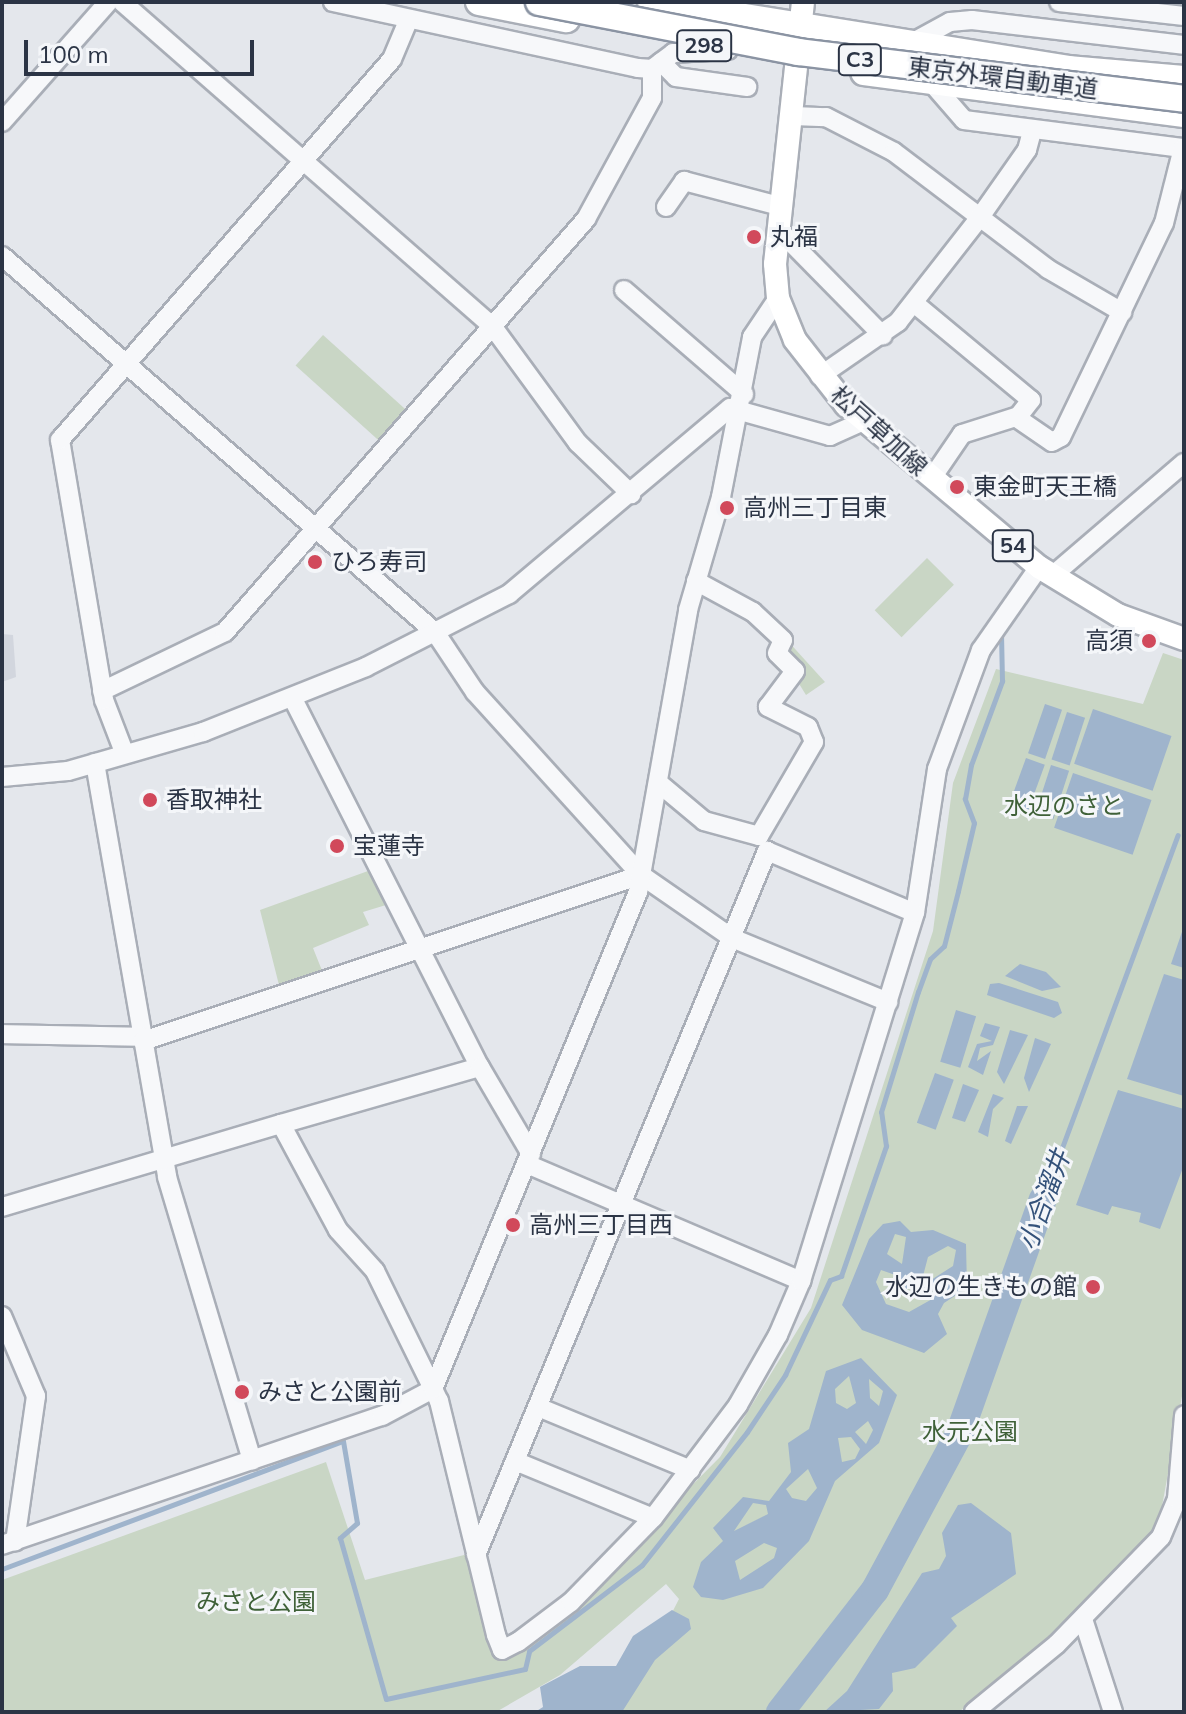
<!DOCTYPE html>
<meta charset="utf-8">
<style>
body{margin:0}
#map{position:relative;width:1186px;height:1714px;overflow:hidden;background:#e4e7ec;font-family:Mulish,"Noto Sans JP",sans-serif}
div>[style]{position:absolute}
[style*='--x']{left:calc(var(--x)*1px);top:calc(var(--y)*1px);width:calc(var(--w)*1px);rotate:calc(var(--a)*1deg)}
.built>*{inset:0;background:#d2d6de}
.green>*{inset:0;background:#c9d6c5;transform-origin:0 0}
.water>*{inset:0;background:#9fb4cc;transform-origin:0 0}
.stream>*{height:5px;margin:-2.5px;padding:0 2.5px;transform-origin:2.5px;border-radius:2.5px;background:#9fb4cc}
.river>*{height:28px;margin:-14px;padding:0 14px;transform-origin:14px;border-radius:14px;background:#9fb4cc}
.roads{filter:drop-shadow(2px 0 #a9aeb7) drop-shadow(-2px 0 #a9aeb7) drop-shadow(0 2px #a9aeb7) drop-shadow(0 -2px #a9aeb7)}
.minor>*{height:18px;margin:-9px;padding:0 9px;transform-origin:9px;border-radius:9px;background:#f7f8fa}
.major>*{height:22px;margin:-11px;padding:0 11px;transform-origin:11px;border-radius:11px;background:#fff}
.highway>*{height:26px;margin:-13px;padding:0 13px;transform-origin:13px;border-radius:13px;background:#fff}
.bridges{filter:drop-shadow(2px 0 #8b94a3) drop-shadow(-2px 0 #8b94a3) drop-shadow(0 2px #8b94a3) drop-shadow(0 -2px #8b94a3)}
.highway-bridge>*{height:26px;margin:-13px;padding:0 13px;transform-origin:13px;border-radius:13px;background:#fff}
.dots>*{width:22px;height:22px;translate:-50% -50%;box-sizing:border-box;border:4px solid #f4f6f9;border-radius:50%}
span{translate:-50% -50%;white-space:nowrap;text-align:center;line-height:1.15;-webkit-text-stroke:6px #f4f6f9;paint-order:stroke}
.shield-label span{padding:2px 6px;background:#f4f6f9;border:2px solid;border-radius:6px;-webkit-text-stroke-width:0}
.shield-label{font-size:22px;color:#2b3445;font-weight:700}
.street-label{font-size:24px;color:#2b3445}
.poi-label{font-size:24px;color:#2b3445}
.left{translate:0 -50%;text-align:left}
.right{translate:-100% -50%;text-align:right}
.park-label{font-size:24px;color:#3f6138}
.water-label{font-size:26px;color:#34527a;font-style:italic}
.frame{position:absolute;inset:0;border:4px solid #2b3445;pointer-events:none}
.scale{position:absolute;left:24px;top:40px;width:230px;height:36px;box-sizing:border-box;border:4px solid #2b3445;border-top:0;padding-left:10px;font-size:24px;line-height:28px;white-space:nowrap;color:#2b3445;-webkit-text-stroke:6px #f4f6f9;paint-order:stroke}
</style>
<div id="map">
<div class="built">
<div style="clip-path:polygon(2px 634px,13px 635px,16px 677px,2px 682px)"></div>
</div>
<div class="green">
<div style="left:323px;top:335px;width:115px;height:41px;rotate:42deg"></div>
<div style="left:927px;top:558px;width:38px;height:74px;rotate:45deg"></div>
<div style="clip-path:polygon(786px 639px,825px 682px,806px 695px,780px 653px)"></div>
<div style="clip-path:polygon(1163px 653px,1184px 660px,1184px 1385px,1159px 1523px,1075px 1615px,959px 1712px,621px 1712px,679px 1599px,666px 1584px,560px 1675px,496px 1712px,2px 1712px,2px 1580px,326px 1462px,365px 1580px,468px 1554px,494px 1651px,632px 1546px,720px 1457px,811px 1308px,933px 931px,953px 783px,996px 669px,1143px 704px)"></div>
<div style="clip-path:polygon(368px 871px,386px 905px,363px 912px,369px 925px,313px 948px,323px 973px,279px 985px,260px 910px)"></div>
</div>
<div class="water">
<div style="left:1045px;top:704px;width:18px;height:52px;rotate:19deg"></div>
<div style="left:1093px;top:709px;width:83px;height:58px;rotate:19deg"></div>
<div style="left:1067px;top:712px;width:19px;height:50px;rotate:18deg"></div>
<div style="left:1026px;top:758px;width:20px;height:50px;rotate:20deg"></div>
<div style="left:1051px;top:765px;width:19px;height:51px;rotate:18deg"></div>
<div style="left:1073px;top:773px;width:83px;height:58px;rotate:19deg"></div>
<div style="clip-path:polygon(1184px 926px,1184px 968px,1171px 964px)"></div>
<div style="clip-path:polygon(1020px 964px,1046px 972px,1061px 987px,1042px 991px,1005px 976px)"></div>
<div style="clip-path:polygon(1164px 974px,1184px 980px,1184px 1096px,1127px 1079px)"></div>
<div style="clip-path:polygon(999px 983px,1058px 1002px,1062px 1013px,1054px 1018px,987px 995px,990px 984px)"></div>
<div style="left:956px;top:1010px;width:21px;height:54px;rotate:17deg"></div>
<div style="clip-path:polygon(985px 1023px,1000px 1027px,993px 1045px,980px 1048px,977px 1061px,991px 1051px,983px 1075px,968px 1067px,977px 1044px,992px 1041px,980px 1036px)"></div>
<div style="clip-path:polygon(1010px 1030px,1028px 1035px,1004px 1084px,997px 1072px)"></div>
<div style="clip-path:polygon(1035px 1038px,1051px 1044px,1029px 1092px,1024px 1078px)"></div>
<div style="left:935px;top:1073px;width:20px;height:53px;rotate:20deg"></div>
<div style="clip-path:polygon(963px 1084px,979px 1090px,965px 1122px,952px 1118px)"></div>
<div style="clip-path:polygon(1118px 1090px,1184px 1109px,1184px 1165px,1160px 1229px,1139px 1222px,1141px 1213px,1112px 1206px,1108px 1215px,1076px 1205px)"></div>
<div style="clip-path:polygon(993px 1094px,1004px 1098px,993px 1109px,988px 1137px,978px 1132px)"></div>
<div style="clip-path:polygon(1017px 1106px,1028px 1106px,1011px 1144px,1005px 1141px)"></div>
<div style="clip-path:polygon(evenodd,900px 1221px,911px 1232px,933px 1230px,966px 1244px,967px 1288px,944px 1303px,938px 1314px,947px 1334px,924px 1353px,862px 1330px,842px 1305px,869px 1239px,883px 1224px,900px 1221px,895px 1234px,906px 1237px,902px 1264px,887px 1254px,895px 1234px,900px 1221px,948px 1246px,956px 1250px,953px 1266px,931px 1280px,923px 1276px,928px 1257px,948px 1246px,900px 1221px,881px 1270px,901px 1277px,900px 1289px,932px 1288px,934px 1298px,909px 1312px,886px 1304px,876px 1282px,881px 1270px)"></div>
<div style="clip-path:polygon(evenodd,861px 1358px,897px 1395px,879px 1443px,835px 1481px,809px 1541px,763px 1588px,723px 1600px,701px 1597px,693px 1587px,701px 1562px,723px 1541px,713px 1528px,743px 1497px,769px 1501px,791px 1472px,788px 1443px,809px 1429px,826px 1371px,861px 1358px,849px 1376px,856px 1403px,847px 1409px,836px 1403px,835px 1389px,849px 1376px,861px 1358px,869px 1379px,883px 1391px,879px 1406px,870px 1398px,869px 1379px,861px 1358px,868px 1421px,873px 1430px,866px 1444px,855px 1432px,868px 1421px,861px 1358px,851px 1437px,860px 1449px,855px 1459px,842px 1462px,838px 1438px,851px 1437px,861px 1358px,808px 1469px,817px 1488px,806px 1501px,792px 1498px,786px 1489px,808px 1469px,861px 1358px,753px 1503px,766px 1505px,768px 1514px,734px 1531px,753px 1503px,861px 1358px,764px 1543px,777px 1548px,774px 1558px,740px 1580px,735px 1561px,764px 1543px)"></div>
<div style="clip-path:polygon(971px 1503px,1011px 1533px,1016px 1574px,951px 1618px,957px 1626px,915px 1668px,892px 1673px,893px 1691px,879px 1709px,824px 1712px,847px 1691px,922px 1573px,939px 1569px,946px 1556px,942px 1533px,958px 1505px)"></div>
<div style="clip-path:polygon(672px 1610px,689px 1619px,691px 1629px,655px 1660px,622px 1712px,535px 1712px,543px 1707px,540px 1687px,580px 1666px,616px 1666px,633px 1636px)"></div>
</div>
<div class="stream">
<div style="--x:1043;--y:1199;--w:388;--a:-69.7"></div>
<div style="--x:2;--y:1569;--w:364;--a:-20.6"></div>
<div style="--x:343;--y:1441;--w:83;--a:80.3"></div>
<div style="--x:357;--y:1523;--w:23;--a:139"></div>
<div style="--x:340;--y:1538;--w:167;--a:74.1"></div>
<div style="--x:386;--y:1699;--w:142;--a:-12.2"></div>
<div style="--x:525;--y:1669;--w:18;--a:-77"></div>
<div style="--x:529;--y:1651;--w:142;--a:-37.3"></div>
<div style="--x:642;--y:1565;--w:169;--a:-51.7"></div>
<div style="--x:747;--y:1432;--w:69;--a:-56.3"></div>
<div style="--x:785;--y:1375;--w:105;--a:-64.7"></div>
<div style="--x:830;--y:1280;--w:12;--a:-20"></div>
<div style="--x:841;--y:1276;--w:138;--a:-70.9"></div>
<div style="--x:886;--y:1146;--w:34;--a:-98"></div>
<div style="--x:881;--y:1112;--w:126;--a:-72.9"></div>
<div style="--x:918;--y:992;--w:35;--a:-70"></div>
<div style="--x:930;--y:959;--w:19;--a:-43"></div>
<div style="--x:944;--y:946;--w:57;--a:-75.7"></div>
<div style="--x:958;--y:891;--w:70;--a:-76.8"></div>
<div style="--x:974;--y:823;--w:26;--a:-111"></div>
<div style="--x:965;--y:799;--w:35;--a:-80"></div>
<div style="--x:971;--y:765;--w:90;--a:-69.7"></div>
<div style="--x:1002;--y:681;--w:49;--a:-91.2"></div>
</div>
<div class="river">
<div style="--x:780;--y:1712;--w:155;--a:-52.1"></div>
<div style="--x:875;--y:1590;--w:179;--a:-61.7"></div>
<div style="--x:960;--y:1432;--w:247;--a:-70.4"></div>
</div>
<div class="roads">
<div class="minor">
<div style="--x:122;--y:2;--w:493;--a:41.2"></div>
<div style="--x:493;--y:327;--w:144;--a:53.8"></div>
<div style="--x:578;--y:443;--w:74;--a:43.9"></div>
<div style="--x:333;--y:2;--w:312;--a:12.2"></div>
<div style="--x:638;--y:68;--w:14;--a:4"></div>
<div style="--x:652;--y:69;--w:26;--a:-37"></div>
<div style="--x:673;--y:53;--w:55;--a:-3.1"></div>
<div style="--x:1059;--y:2;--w:126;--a:6.4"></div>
<div style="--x:908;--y:45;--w:48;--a:-28.7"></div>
<div style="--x:950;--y:22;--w:22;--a:-5"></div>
<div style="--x:972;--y:20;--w:213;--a:6.7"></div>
<div style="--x:661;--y:62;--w:21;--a:45"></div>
<div style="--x:676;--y:77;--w:72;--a:8"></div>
<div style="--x:931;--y:82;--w:50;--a:49"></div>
<div style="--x:964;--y:120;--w:222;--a:7.3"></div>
<div style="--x:793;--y:116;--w:33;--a:2"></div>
<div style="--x:826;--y:117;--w:76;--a:27.2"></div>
<div style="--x:894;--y:152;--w:193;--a:37.2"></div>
<div style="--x:1048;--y:269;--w:86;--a:30.2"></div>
<div style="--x:2;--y:122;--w:160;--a:-48.5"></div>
<div style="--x:666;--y:207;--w:32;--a:-55"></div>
<div style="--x:684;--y:181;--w:102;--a:14.7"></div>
<div style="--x:779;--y:230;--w:148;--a:45.5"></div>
<div style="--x:2;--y:256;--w:573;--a:40.97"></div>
<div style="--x:435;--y:632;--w:72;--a:56.3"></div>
<div style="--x:475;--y:692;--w:247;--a:47.8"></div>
<div style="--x:641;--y:875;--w:111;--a:34.7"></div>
<div style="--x:732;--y:938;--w:169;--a:22.3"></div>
<div style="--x:624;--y:290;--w:159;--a:40.9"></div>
<div style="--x:914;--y:303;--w:152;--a:39.7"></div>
<div style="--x:1031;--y:400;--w:23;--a:128"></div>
<div style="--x:1017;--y:418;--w:42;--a:34.4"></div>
<div style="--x:1052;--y:442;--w:10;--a:-29"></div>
<div style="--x:1061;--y:437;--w:237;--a:-64.3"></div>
<div style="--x:1164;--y:223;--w:77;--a:-75.8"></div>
<div style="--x:820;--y:376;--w:95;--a:-34.7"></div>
<div style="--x:898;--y:322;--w:133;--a:-52"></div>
<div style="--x:980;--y:217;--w:82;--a:-55"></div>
<div style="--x:1027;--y:150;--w:20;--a:-75"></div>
<div style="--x:932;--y:478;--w:53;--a:-55.7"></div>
<div style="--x:962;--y:434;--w:60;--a:-17.5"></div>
<div style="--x:1052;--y:576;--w:174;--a:-40.6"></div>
<div style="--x:102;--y:691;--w:136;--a:-25.6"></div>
<div style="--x:225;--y:632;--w:549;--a:-48.84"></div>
<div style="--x:586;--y:219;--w:138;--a:-61.4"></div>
<div style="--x:652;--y:98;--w:29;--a:-90"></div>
<div style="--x:294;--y:701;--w:411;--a:63.1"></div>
<div style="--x:124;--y:752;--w:56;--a:-111"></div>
<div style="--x:104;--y:700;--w:264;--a:-99.6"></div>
<div style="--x:60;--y:440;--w:505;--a:-48.93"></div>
<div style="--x:392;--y:59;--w:41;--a:-67.2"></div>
<div style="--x:95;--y:763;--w:420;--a:80.1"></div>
<div style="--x:167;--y:1177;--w:296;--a:73.3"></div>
<div style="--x:2;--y:777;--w:66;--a:-5.2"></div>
<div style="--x:68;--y:771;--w:141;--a:-16.1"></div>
<div style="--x:203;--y:732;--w:175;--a:-21.7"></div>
<div style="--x:366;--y:667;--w:161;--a:-27"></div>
<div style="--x:509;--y:594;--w:289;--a:-40.1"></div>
<div style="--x:730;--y:408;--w:104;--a:15.6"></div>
<div style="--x:830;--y:436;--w:36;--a:-24"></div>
<div style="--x:661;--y:785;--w:56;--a:39.9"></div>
<div style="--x:704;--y:821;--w:57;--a:15.3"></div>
<div style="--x:759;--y:836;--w:109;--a:-59.7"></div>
<div style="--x:814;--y:742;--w:16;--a:-112"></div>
<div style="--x:808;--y:727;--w:45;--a:-153.4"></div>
<div style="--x:768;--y:707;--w:45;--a:-53.1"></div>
<div style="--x:795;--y:671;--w:25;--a:-135"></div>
<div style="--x:777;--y:653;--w:14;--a:-65"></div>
<div style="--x:783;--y:640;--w:41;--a:-137"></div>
<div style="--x:753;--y:612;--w:65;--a:-151.5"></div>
<div style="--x:2;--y:1034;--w:140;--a:1.2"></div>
<div style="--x:143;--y:1041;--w:525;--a:-18.43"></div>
<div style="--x:281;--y:1124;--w:207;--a:-16"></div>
<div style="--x:480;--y:1067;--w:101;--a:59.6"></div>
<div style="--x:527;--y:1164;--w:298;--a:23.1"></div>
<div style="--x:2;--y:1207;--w:291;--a:-16.6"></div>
<div style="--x:281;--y:1124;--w:120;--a:61.7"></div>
<div style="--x:338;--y:1230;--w:55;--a:47.9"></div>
<div style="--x:375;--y:1271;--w:145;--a:63.8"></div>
<div style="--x:439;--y:1401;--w:241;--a:76.3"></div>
<div style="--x:496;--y:1635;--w:16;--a:68"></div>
<div style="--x:502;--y:1650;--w:18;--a:-27"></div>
<div style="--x:518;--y:1642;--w:66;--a:-37"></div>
<div style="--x:571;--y:1602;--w:117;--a:-45.7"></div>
<div style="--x:653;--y:1518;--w:141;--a:-53"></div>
<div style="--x:738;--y:1405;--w:81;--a:-60.3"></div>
<div style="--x:778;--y:1335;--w:59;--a:-66.9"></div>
<div style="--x:801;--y:1281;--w:385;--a:-72.8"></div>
<div style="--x:915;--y:913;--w:146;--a:-81.3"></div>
<div style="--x:937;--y:769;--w:127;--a:-69.7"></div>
<div style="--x:981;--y:650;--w:101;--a:-55.1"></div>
<div style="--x:2;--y:1316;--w:87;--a:67"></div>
<div style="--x:36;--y:1396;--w:147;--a:98.2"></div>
<div style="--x:538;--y:1407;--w:165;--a:22.4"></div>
<div style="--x:515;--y:1461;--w:149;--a:22.4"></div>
<div style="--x:2;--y:1545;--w:401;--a:-18.8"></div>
<div style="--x:382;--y:1416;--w:58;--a:-27.9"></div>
<div style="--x:433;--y:1389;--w:538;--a:-67.59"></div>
<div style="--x:638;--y:892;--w:286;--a:-79.9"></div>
<div style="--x:688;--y:610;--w:118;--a:-73.7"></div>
<div style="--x:721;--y:497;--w:163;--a:-79"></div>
<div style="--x:752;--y:337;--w:47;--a:-56.3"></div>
<div style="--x:476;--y:1555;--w:762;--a:-67.54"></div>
<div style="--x:767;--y:851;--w:160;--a:22.7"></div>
<div style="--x:1083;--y:1619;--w:98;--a:72.1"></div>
<div style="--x:974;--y:1712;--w:107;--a:-39.3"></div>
<div style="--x:1057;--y:1644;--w:149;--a:-45.8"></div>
<div style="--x:1161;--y:1537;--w:41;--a:-67.2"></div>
<div style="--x:1177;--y:1499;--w:84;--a:-85.2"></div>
</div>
<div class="major">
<div style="--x:803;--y:2;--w:263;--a:96.1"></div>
<div style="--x:775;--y:264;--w:34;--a:85"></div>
<div style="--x:778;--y:298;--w:45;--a:68"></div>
<div style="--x:795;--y:340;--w:83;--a:51.9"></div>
<div style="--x:846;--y:405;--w:252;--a:40"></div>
<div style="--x:1039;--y:567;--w:92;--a:31.3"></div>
<div style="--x:1118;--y:615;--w:70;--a:20"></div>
</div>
<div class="highway">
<div style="--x:479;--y:2;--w:89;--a:11.1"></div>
<div style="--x:651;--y:2;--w:422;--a:9.1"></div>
<div style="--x:1068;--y:69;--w:116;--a:4.9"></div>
<div style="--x:864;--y:72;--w:323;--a:7.5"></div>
</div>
</div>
<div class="bridges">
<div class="highway-bridge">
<div style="--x:539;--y:2;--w:264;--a:10.9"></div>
<div style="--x:798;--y:52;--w:389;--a:6.9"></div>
</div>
</div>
<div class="dots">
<div style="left:754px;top:237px;background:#d1495b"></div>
<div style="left:957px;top:487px;background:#d1495b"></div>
<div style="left:727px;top:508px;background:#d1495b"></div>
<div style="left:315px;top:562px;background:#d1495b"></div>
<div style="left:1149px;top:641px;background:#d1495b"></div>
<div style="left:150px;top:800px;background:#d1495b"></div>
<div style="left:337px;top:846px;background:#d1495b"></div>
<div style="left:513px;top:1225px;background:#d1495b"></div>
<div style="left:1093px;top:1287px;background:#d1495b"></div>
<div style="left:242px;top:1392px;background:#d1495b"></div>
</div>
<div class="shield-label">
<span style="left:704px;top:46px">298</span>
<span style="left:860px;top:60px">C3</span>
<span style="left:1013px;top:546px">54</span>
</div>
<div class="street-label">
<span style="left:1003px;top:78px;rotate:7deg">東京外環自動車道</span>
<span style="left:879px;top:431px;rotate:42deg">松戸草加線</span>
</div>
<div class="poi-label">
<span class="left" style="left:770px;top:237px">丸福</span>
<span class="left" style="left:973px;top:487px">東金町天王橋</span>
<span class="left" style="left:743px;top:508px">高州三丁目東</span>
<span class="left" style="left:331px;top:562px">ひろ寿司</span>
<span class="right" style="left:1133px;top:641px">高須</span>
<span class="left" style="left:166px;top:800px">香取神社</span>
<span class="left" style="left:353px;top:846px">宝蓮寺</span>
<span class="left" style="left:529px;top:1225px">高州三丁目西</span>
<span class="right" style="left:1077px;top:1287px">水辺の生きもの館</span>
<span class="left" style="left:258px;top:1392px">みさと公園前</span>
</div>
<div class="park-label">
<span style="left:1064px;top:806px">水辺のさと</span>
<span style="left:970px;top:1432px">水元公園</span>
<span style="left:256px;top:1602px">みさと公園</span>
</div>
<div class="water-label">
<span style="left:1044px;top:1200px;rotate:-70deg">小合溜井</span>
</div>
<div class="frame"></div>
<div class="scale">100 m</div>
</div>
